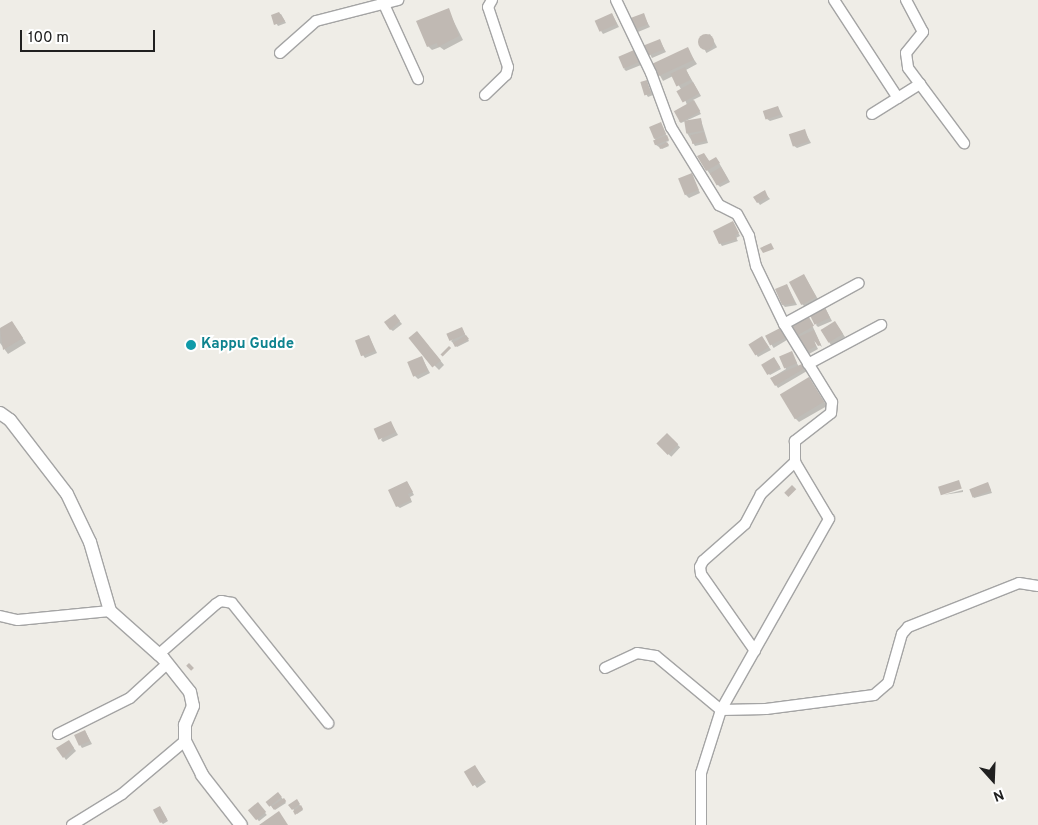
<!DOCTYPE html>
<style>
body{margin:0}
#map{position:relative;width:1038px;height:825px;overflow:hidden;background:#efede7;font-family:Overpass,sans-serif}
div>[style]{position:absolute}
[style*='--x']{left:calc(var(--x)*1px);top:calc(var(--y)*1px);width:calc(var(--w)*1px);rotate:calc(var(--a)*1deg)}
.shadow>*{inset:0;background:#0003;transform-origin:0 0}
.building>*{inset:0;background:#c0b9b3;transform-origin:0 0}
.round{border-radius:50%}
.roads{filter:drop-shadow(1px 0 #a4a4a4) drop-shadow(-1px 0 #a4a4a4) drop-shadow(0 1px #a4a4a4) drop-shadow(0 -1px #a4a4a4)}
.minor>*{height:10px;margin:-5px;padding:0 5px;transform-origin:5px;border-radius:5px;background:#fff}
.tertiary>*{height:12px;margin:-6px;padding:0 6px;transform-origin:6px;border-radius:6px;background:#fff}
.dots>*{width:14px;height:14px;translate:-50% -50%;box-sizing:border-box;border:2px solid #fff;border-radius:50%}
span{translate:-50% -50%;white-space:nowrap;text-align:center;line-height:1.15;-webkit-text-stroke:4px #fff;paint-order:stroke}
.culture-label{font-size:15px;color:#0d838f;font-weight:700}
.left{translate:0 -50%;text-align:left}
.north{position:absolute;left:968px;top:755px;width:50px;height:50px;-webkit-text-stroke:4px #fff;paint-order:stroke;rotate:160deg;font-size:14px;font-weight:700;line-height:20px;text-align:center;color:#202020}
.north::after{content:'';display:block;margin:auto;width:18px;height:22px;background:#202020;clip-path:polygon(50% 0,100% 100%,50% 72%,0 100%)}
.scale{position:absolute;left:20px;top:30px;width:135px;height:22px;box-sizing:border-box;border:2px solid #202020;border-top:0;padding-left:6px;font-size:15px;line-height:18px;white-space:nowrap;color:#202020;-webkit-text-stroke:4px #fff;paint-order:stroke}
</style>
<div id="map">
<div class="shadow">
<div style="clip-path:polygon(448px 10px,463px 40px,444px 50px,440px 47px,432px 50px,428px 46px)"></div>
<div style="clip-path:polygon(281px 14px,286px 23px,278px 26px,272px 16px)"></div>
<div style="clip-path:polygon(612px 14px,619px 27px,603px 34px,601px 31px)"></div>
<div style="clip-path:polygon(643px 15px,650px 27px,638px 32px,636px 29px)"></div>
<div style="left:710px;top:34px;width:15px;height:12px;rotate:62deg"></div>
<div style="clip-path:polygon(660px 41px,666px 52px,652px 58px,646px 47px)"></div>
<div style="clip-path:polygon(687px 49px,697px 64px,686px 70px,701px 96px,693px 100px,701px 114px,681px 123px,679px 121px,687px 105px,681px 89px,673px 76px,663px 81px,654px 65px)"></div>
<div style="clip-path:polygon(634px 52px,641px 65px,626px 71px,624px 69px)"></div>
<div style="clip-path:polygon(646px 81px,653px 95px,648px 97px,646px 94px)"></div>
<div style="clip-path:polygon(778px 107px,783px 117px,770px 121px,767px 119px)"></div>
<div style="clip-path:polygon(701px 120px,708px 143px,695px 146px,687px 133px)"></div>
<div style="clip-path:polygon(661px 124px,669px 141px,666px 142px,669px 146px,662px 149px,656px 145px,655px 138px)"></div>
<div style="clip-path:polygon(804px 130px,811px 143px,797px 148px,794px 146px)"></div>
<div style="clip-path:polygon(704px 154px,710px 162px,718px 161px,730px 182px,720px 187px,718px 185px,707px 170px)"></div>
<div style="clip-path:polygon(692px 175px,700px 193px,689px 198px,686px 195px)"></div>
<div style="clip-path:polygon(764px 192px,770px 199px,760px 205px,755px 198px)"></div>
<div style="clip-path:polygon(733px 223px,740px 236px,736px 238px,738px 241px,722px 246px,720px 243px)"></div>
<div style="clip-path:polygon(804px 275px,819px 301px,806px 308px,802px 304px)"></div>
<div style="clip-path:polygon(787px 285px,797px 305px,785px 307px,783px 305px)"></div>
<div style="clip-path:polygon(824px 306px,832px 321px,818px 327px,816px 325px)"></div>
<div style="clip-path:polygon(808px 316px,822px 347px,814px 341px,818px 349px,809px 354px,790px 323px)"></div>
<div style="clip-path:polygon(397px 318px,402px 324px,393px 331px,390px 329px)"></div>
<div style="clip-path:polygon(12px 322px,26px 343px,8px 354px,0 343px,0 329px)"></div>
<div style="clip-path:polygon(837px 325px,845px 337px,831px 345px,821px 330px)"></div>
<div style="clip-path:polygon(462px 329px,469px 341px,457px 347px,451px 341px)"></div>
<div style="left:782px;top:329px;width:12px;height:17px;rotate:59deg"></div>
<div style="clip-path:polygon(369px 336px,377px 353px,365px 358px,363px 355px)"></div>
<div style="clip-path:polygon(421px 337px,444px 365px,439px 370px,435px 366px)"></div>
<div style="clip-path:polygon(762px 337px,771px 350px,758px 357px,756px 354px)"></div>
<div style="clip-path:polygon(791px 352px,799px 367px,802px 365px,807px 371px,778px 388px,771px 378px,786px 369px,780px 358px)"></div>
<div style="clip-path:polygon(422px 358px,430px 373px,418px 379px,415px 376px)"></div>
<div style="clip-path:polygon(774px 358px,781px 369px,770px 375px,768px 373px)"></div>
<div style="clip-path:polygon(809px 378px,827px 406px,799px 422px,795px 418px)"></div>
<div style="clip-path:polygon(391px 423px,398px 435px,383px 442px,381px 440px)"></div>
<div style="left:667px;top:435px;width:18px;height:13px;rotate:43deg"></div>
<div style="clip-path:polygon(407px 482px,414px 495px,410px 497px,412px 502px,400px 508px,397px 506px)"></div>
<div style="clip-path:polygon(988px 484px,992px 493px,974px 498px,972px 495px)"></div>
<div style="clip-path:polygon(963px 490px,963px 492px,943px 495px)"></div>
<div style="clip-path:polygon(85px 731px,92px 744px,82px 748px,80px 745px)"></div>
<div style="clip-path:polygon(69px 742px,76px 751px,66px 760px,58px 748px)"></div>
<div style="clip-path:polygon(477px 769px,486px 782px,477px 788px,466px 773px)"></div>
<div style="clip-path:polygon(278px 793px,286px 803px,275px 810px,267px 802px)"></div>
<div style="clip-path:polygon(297px 801px,303px 810px,297px 814px,290px 805px)"></div>
<div style="left:258px;top:804px;width:14px;height:10px;rotate:51deg"></div>
<div style="clip-path:polygon(160px 807px,168px 821px,163px 824px,161px 822px)"></div>
</div>
<div class="building">
<div style="clip-path:polygon(449px 8px,459px 36px,438px 47px,437px 43px,427px 47px,416px 21px)"></div>
<div style="clip-path:polygon(279px 12px,285px 21px,274px 25px,271px 15px)"></div>
<div style="left:612px;top:13px;width:12px;height:19px;rotate:66deg"></div>
<div style="left:644px;top:13px;width:12px;height:15px;rotate:70deg"></div>
<div class="round" style="left:698px;top:34px;width:16px;height:16px"></div>
<div style="left:660px;top:39px;width:11px;height:17px;rotate:68deg"></div>
<div style="left:688px;top:47px;width:14px;height:40px;rotate:65deg"></div>
<div style="left:634px;top:50px;width:13px;height:17px;rotate:67deg"></div>
<div style="left:685px;top:67px;width:14px;height:16px;rotate:65deg"></div>
<div style="left:647px;top:80px;width:14px;height:7px;rotate:73deg"></div>
<div style="left:693px;top:82px;width:13px;height:19px;rotate:61deg"></div>
<div style="left:694px;top:100px;width:13px;height:23px;rotate:61deg"></div>
<div style="left:778px;top:106px;width:9px;height:16px;rotate:72deg"></div>
<div style="left:701px;top:118px;width:13px;height:17px;rotate:81deg"></div>
<div style="left:661px;top:122px;width:13px;height:13px;rotate:67deg"></div>
<div style="left:805px;top:129px;width:13px;height:17px;rotate:72deg"></div>
<div style="left:704px;top:132px;width:9px;height:14px;rotate:77deg"></div>
<div style="left:667px;top:135px;width:5px;height:15px;rotate:68deg"></div>
<div style="clip-path:polygon(667px 142px,669px 145px,660px 149px,659px 146px)"></div>
<div style="clip-path:polygon(704px 153px,709px 161px,716px 157px,720px 163px,706px 171px,697px 156px)"></div>
<div style="left:721px;top:167px;width:14px;height:13px;rotate:60deg"></div>
<div style="left:692px;top:173px;width:18px;height:15px;rotate:68deg"></div>
<div style="clip-path:polygon(765px 190px,768px 197px,757px 203px,753px 197px)"></div>
<div style="clip-path:polygon(733px 221px,739px 233px,735px 235px,737px 239px,719px 244px,713px 231px)"></div>
<div style="clip-path:polygon(771px 243px,774px 249px,763px 253px,760px 248px)"></div>
<div style="left:804px;top:274px;width:26px;height:17px;rotate:62deg"></div>
<div style="clip-path:polygon(787px 284px,795px 303px,782px 305px,775px 289px)"></div>
<div style="left:824px;top:305px;width:14px;height:17px;rotate:65deg"></div>
<div style="left:806px;top:312px;width:16px;height:20px;rotate:60deg"></div>
<div style="clip-path:polygon(395px 314px,400px 321px,390px 330px,384px 322px)"></div>
<div style="clip-path:polygon(12px 321px,23px 338px,3px 350px,0 328px)"></div>
<div style="left:835px;top:321px;width:15px;height:17px;rotate:58deg"></div>
<div style="left:462px;top:327px;width:8px;height:17px;rotate:67deg"></div>
<div style="left:782px;top:327px;width:11px;height:19px;rotate:63deg"></div>
<div style="clip-path:polygon(814px 330px,821px 345px,818px 346px,814px 340px,816px 346px,805px 352px,798px 337px)"></div>
<div style="left:417px;top:331px;width:38px;height:11px;rotate:51deg"></div>
<div style="left:369px;top:335px;width:17px;height:15px;rotate:69deg"></div>
<div style="clip-path:polygon(466px 335px,469px 339px,455px 347px,453px 343px)"></div>
<div style="left:762px;top:336px;width:13px;height:16px;rotate:58deg"></div>
<div style="left:449px;top:346px;width:3px;height:12px;rotate:45deg"></div>
<div style="left:792px;top:351px;width:13px;height:14px;rotate:67deg"></div>
<div style="left:422px;top:356px;width:16px;height:16px;rotate:68deg"></div>
<div style="left:774px;top:357px;width:12px;height:15px;rotate:59deg"></div>
<div style="clip-path:polygon(802px 364px,805px 368px,775px 386px,770px 378px)"></div>
<div style="left:809px;top:377px;width:29px;height:34px;rotate:59deg"></div>
<div style="left:391px;top:421px;width:12px;height:19px;rotate:66deg"></div>
<div style="left:667px;top:433px;width:16px;height:15px;rotate:45deg"></div>
<div style="left:959px;top:480px;width:9px;height:22px;rotate:72deg"></div>
<div style="clip-path:polygon(407px 481px,413px 492px,408px 494px,411px 500px,396px 507px,388px 490px)"></div>
<div style="left:988px;top:482px;width:9px;height:20px;rotate:69deg"></div>
<div style="left:792px;top:485px;width:6px;height:11px;rotate:45deg"></div>
<div style="left:189px;top:663px;width:7px;height:4px;rotate:45deg"></div>
<div style="left:85px;top:730px;width:12px;height:12px;rotate:66deg"></div>
<div style="clip-path:polygon(69px 740px,74px 748px,63px 758px,56px 748px)"></div>
<div style="left:475px;top:765px;width:17px;height:13px;rotate:59deg"></div>
<div style="left:278px;top:792px;width:6px;height:16px;rotate:51deg"></div>
<div style="left:284px;top:798px;width:4px;height:15px;rotate:56deg"></div>
<div style="clip-path:polygon(297px 799px,300px 804px,292px 810px,288px 805px)"></div>
<div style="left:258px;top:802px;width:13px;height:13px;rotate:51deg"></div>
<div style="clip-path:polygon(301px 805px,303px 809px,295px 815px,293px 811px)"></div>
<div style="left:160px;top:806px;width:15px;height:8px;rotate:62deg"></div>
<div style="clip-path:polygon(279px 811px,288px 825px,259px 825px)"></div>
</div>
<div class="roads">
<div class="minor">
<div style="--x:382;--y:0;--w:87;--a:65.5"></div>
<div style="--x:616;--y:0;--w:81;--a:64.4"></div>
<div style="--x:651;--y:73;--w:58;--a:69.7"></div>
<div style="--x:671;--y:127;--w:92;--a:58.4"></div>
<div style="--x:719;--y:205;--w:20;--a:27"></div>
<div style="--x:737;--y:214;--w:25;--a:61"></div>
<div style="--x:749;--y:236;--w:31;--a:77"></div>
<div style="--x:756;--y:266;--w:64;--a:64.2"></div>
<div style="--x:784;--y:324;--w:92;--a:58.4"></div>
<div style="--x:832;--y:402;--w:11;--a:95"></div>
<div style="--x:831;--y:413;--w:46;--a:142.1"></div>
<div style="--x:795;--y:441;--w:21;--a:90"></div>
<div style="--x:795;--y:462;--w:66;--a:59.2"></div>
<div style="--x:829;--y:519;--w:219;--a:119.5"></div>
<div style="--x:721;--y:710;--w:66;--a:107.6"></div>
<div style="--x:701;--y:773;--w:52;--a:90"></div>
<div style="--x:834;--y:0;--w:117;--a:56.9"></div>
<div style="--x:906;--y:0;--w:36;--a:62"></div>
<div style="--x:923;--y:32;--w:27;--a:129"></div>
<div style="--x:906;--y:53;--w:15;--a:82"></div>
<div style="--x:908;--y:68;--w:94;--a:53.3"></div>
<div style="--x:280;--y:53;--w:48;--a:-41.6"></div>
<div style="--x:316;--y:21;--w:85;--a:-14.4"></div>
<div style="--x:485;--y:95;--w:29;--a:-44"></div>
<div style="--x:506;--y:75;--w:8;--a:-76"></div>
<div style="--x:508;--y:67;--w:63;--a:-108.4"></div>
<div style="--x:488;--y:7;--w:8;--a:-60"></div>
<div style="--x:872;--y:114;--w:57;--a:-32"></div>
<div style="--x:784;--y:324;--w:85;--a:-28.7"></div>
<div style="--x:808;--y:364;--w:83;--a:-28.1"></div>
<div style="--x:0;--y:616;--w:18;--a:13"></div>
<div style="--x:18;--y:620;--w:92;--a:-5.6"></div>
<div style="--x:755;--y:651;--w:94;--a:-125"></div>
<div style="--x:701;--y:574;--w:7;--a:-98"></div>
<div style="--x:700;--y:567;--w:7;--a:-63"></div>
<div style="--x:703;--y:561;--w:56;--a:-41.4"></div>
<div style="--x:745;--y:524;--w:34;--a:-62"></div>
<div style="--x:761;--y:494;--w:47;--a:-43.3"></div>
<div style="--x:158;--y:655;--w:77;--a:-41.3"></div>
<div style="--x:216;--y:604;--w:6;--a:-31"></div>
<div style="--x:221;--y:601;--w:11;--a:10"></div>
<div style="--x:232;--y:603;--w:154;--a:51.3"></div>
<div style="--x:605;--y:668;--w:35;--a:-25"></div>
<div style="--x:637;--y:653;--w:19;--a:9"></div>
<div style="--x:656;--y:656;--w:85;--a:39.7"></div>
<div style="--x:721;--y:710;--w:45;--a:-1.3"></div>
<div style="--x:766;--y:709;--w:109;--a:-7.4"></div>
<div style="--x:874;--y:695;--w:18;--a:-41"></div>
<div style="--x:888;--y:683;--w:51;--a:-74.1"></div>
<div style="--x:902;--y:634;--w:9;--a:-49"></div>
<div style="--x:908;--y:627;--w:119;--a:-21.6"></div>
<div style="--x:1019;--y:583;--w:19;--a:9"></div>
<div style="--x:58;--y:734;--w:80;--a:-26.6"></div>
<div style="--x:130;--y:698;--w:50;--a:-42.6"></div>
<div style="--x:72;--y:825;--w:59;--a:-31.8"></div>
<div style="--x:122;--y:794;--w:82;--a:-40.1"></div>
</div>
<div class="tertiary">
<div style="--x:0;--y:413;--w:12;--a:35"></div>
<div style="--x:10;--y:420;--w:93;--a:52.4"></div>
<div style="--x:67;--y:494;--w:53;--a:64.4"></div>
<div style="--x:90;--y:542;--w:72;--a:73.8"></div>
<div style="--x:110;--y:611;--w:71;--a:41.6"></div>
<div style="--x:163;--y:658;--w:43;--a:51.5"></div>
<div style="--x:190;--y:692;--w:14;--a:78"></div>
<div style="--x:193;--y:706;--w:21;--a:113"></div>
<div style="--x:185;--y:725;--w:16;--a:90"></div>
<div style="--x:185;--y:741;--w:38;--a:63"></div>
<div style="--x:202;--y:775;--w:63;--a:52"></div>
</div>
</div>
<div class="dots">
<div style="left:191px;top:345px;background:#0f9aa8"></div>
</div>
<div class="culture-label">
<span class="left" style="left:201px;top:345px">Kappu Gudde</span>
</div>
<div class="north">N</div>
<div class="scale">100 m</div>
</div>
